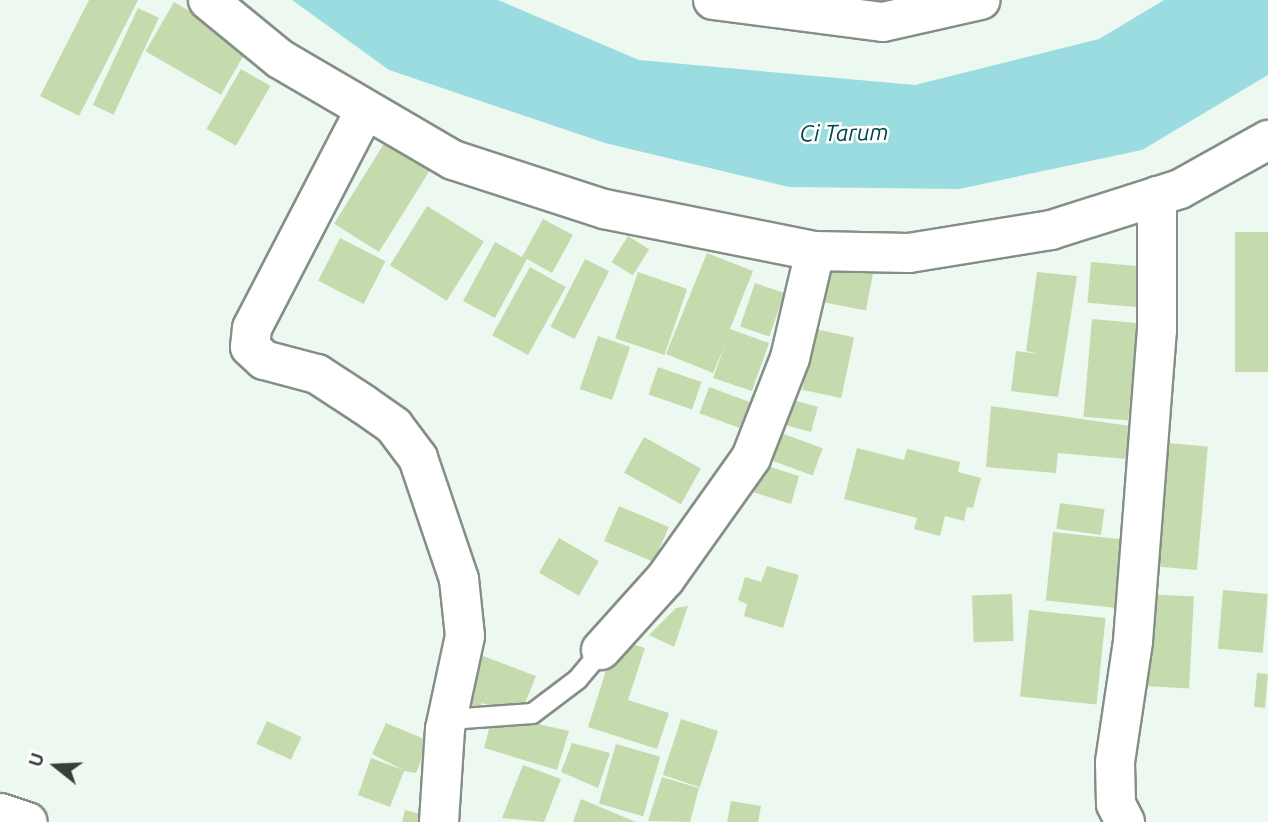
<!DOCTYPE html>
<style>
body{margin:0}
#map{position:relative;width:1268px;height:822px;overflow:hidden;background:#edf9f0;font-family:Ubuntu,sans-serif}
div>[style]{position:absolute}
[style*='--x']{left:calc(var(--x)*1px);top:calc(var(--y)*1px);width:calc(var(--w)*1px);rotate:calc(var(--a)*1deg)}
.water>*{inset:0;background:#9bdce1}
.building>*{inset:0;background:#c6dbad;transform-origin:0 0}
.roads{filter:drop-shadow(2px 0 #858f87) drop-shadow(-2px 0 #858f87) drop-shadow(0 2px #858f87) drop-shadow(0 -2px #858f87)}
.service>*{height:19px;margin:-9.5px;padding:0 9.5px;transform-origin:9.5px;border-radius:9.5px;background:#fff}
.minor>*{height:38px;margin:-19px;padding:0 19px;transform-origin:19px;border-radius:19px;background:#fff}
span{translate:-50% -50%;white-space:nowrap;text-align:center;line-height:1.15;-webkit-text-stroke:5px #fff;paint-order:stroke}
.water-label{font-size:23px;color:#054447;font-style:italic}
.north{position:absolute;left:21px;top:731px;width:70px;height:70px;-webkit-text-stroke:5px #fff;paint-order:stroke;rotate:288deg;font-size:19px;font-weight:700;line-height:28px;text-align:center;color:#3a3e3b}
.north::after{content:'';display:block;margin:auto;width:24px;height:32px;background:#3a3e3b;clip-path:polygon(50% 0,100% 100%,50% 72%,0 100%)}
</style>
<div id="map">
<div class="water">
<div style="clip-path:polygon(292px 0,498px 0,639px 60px,915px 85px,1099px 39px,1164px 0,1268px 0,1268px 75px,1142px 150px,959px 189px,789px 187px,605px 143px,389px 70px)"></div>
</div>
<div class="building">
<div style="clip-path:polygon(89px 0,138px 0,79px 116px,40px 96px)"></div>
<div style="left:174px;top:2px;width:87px;height:57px;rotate:30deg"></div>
<div style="left:138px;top:8px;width:23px;height:107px;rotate:25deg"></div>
<div style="left:241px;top:69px;width:34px;height:69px;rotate:30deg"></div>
<div style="left:387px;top:139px;width:53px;height:100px;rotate:32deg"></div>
<div style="left:427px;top:206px;width:67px;height:70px;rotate:32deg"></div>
<div style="clip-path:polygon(543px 219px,573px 235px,552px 273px,527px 259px,495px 318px,463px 301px,495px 242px,522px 257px)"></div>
<div style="left:1235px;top:232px;width:33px;height:140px"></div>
<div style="left:628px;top:236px;width:25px;height:31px;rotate:32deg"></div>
<div style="left:340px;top:238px;width:51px;height:48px;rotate:27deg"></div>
<div style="clip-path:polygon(707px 253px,753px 271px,730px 329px,769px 343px,752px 391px,713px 378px,725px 345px,713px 373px,666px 354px)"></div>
<div style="left:585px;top:259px;width:27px;height:76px;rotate:27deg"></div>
<div style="left:832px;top:259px;width:43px;height:44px;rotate:11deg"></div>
<div style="left:1091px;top:262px;width:49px;height:41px;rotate:5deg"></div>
<div style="left:530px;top:267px;width:41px;height:78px;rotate:29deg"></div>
<div style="left:638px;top:272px;width:52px;height:70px;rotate:19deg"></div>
<div style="clip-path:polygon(1037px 272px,1077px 276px,1058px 397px,1011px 391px,1016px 351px,1040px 354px,1026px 351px)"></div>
<div style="left:755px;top:283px;width:31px;height:46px;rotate:19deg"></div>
<div style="left:1092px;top:319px;width:45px;height:98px;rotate:5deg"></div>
<div style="left:815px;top:329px;width:40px;height:62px;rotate:12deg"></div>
<div style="left:598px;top:336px;width:34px;height:56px;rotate:19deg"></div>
<div style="left:658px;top:367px;width:46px;height:29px;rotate:19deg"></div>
<div style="left:709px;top:387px;width:45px;height:28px;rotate:20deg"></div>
<div style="left:785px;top:398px;width:34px;height:26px;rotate:15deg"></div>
<div style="clip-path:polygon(991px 406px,1130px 426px,1127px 459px,1058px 453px,1056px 473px,986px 467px)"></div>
<div style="left:770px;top:429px;width:56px;height:29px;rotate:20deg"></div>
<div style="left:644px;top:437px;width:65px;height:41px;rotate:29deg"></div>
<div style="left:1156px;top:442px;width:52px;height:124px;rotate:5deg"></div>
<div style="clip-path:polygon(857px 448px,904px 460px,907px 449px,960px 462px,958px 472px,981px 478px,973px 508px,967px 507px,964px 521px,945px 516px,940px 536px,914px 529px,917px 518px,844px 499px)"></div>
<div style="clip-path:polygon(758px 463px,799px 476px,791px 504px,743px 489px)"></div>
<div style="left:1060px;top:503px;width:45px;height:26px;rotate:8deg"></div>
<div style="left:619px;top:506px;width:54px;height:38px;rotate:23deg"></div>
<div style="left:1053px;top:532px;width:69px;height:69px;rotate:6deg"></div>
<div style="left:559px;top:538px;width:46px;height:40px;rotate:30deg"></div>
<div style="clip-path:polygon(767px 566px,799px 575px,783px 628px,744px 616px,747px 604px,738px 600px,745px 577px,761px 582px)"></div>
<div style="left:1223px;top:590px;width:45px;height:59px;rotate:5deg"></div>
<div style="left:1012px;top:594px;width:47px;height:40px;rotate:88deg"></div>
<div style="left:1144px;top:594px;width:50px;height:92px;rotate:3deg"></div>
<div style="clip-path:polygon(688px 606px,674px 647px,649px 635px,676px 608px)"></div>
<div style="left:1029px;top:610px;width:77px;height:87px;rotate:6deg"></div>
<div style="clip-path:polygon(616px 639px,645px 648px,628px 700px,669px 713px,657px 749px,588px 727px)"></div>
<div style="clip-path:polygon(478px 654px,536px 676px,520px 716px,482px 703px,475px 714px,458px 704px)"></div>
<div style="left:1257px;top:673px;width:11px;height:34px;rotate:5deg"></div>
<div style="clip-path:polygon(493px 714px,569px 731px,557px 770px,484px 748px)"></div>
<div style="left:681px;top:719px;width:39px;height:59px;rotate:18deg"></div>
<div style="left:267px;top:721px;width:38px;height:25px;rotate:25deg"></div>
<div style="clip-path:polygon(386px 723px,429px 741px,416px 773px,404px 771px,390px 807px,358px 795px,371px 758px,403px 770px,372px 754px)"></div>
<div style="clip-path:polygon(572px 743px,610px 753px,598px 788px,561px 772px)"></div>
<div style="left:616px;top:744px;width:46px;height:62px;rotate:16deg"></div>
<div style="clip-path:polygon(523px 765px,561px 779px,544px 822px,502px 818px)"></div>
<div style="clip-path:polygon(662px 777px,699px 788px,690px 822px,648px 821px)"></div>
<div style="clip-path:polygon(581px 799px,636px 822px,573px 822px)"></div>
<div style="clip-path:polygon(731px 801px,761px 806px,758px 822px,727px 822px)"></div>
<div style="clip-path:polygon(405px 810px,436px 818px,435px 822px,402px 822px)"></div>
</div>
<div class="roads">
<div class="service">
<div style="--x:449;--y:719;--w:83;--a:-4.1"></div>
<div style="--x:532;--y:713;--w:56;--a:-37.1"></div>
<div style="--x:577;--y:679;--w:38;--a:-50"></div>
</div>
<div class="minor">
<div style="--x:208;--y:0;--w:93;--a:39.3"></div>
<div style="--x:280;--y:59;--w:200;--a:30.3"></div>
<div style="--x:453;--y:160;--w:159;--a:18"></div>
<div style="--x:604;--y:209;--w:215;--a:11.3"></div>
<div style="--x:815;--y:251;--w:94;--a:1.2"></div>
<div style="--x:909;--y:253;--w:144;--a:-9.2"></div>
<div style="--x:1051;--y:230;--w:135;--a:-17.6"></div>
<div style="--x:1180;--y:189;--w:101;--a:-29.1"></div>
<div style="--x:713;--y:0;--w:171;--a:7.4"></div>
<div style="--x:883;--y:22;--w:100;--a:-12.7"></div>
<div style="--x:364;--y:112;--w:243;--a:117.4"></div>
<div style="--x:252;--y:328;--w:19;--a:96"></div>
<div style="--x:250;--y:347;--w:19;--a:43"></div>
<div style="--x:264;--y:360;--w:55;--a:14.8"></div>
<div style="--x:317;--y:374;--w:55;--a:33.1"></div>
<div style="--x:363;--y:404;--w:38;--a:35"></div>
<div style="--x:394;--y:426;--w:40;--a:53"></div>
<div style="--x:418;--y:458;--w:128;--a:71.3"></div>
<div style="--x:459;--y:579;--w:57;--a:84"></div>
<div style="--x:465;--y:636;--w:95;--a:102.1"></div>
<div style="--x:445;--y:729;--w:93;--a:93.7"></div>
<div style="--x:601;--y:650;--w:96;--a:-48"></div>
<div style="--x:665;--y:579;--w:148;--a:-54.6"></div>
<div style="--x:751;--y:458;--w:107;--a:-68.7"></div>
<div style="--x:790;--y:358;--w:110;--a:-76.8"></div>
<div style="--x:0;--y:813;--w:29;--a:18"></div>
<div style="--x:1125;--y:822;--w:20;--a:-117"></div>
<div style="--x:1116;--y:804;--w:42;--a:-91.4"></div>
<div style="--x:1115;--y:762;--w:122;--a:-81.5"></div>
<div style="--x:1133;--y:641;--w:312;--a:-85.6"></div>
<div style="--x:1157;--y:330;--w:134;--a:-90"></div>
</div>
</div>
<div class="water-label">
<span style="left:844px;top:133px;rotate:-1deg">Ci Tarum</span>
</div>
<div class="north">U</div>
</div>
